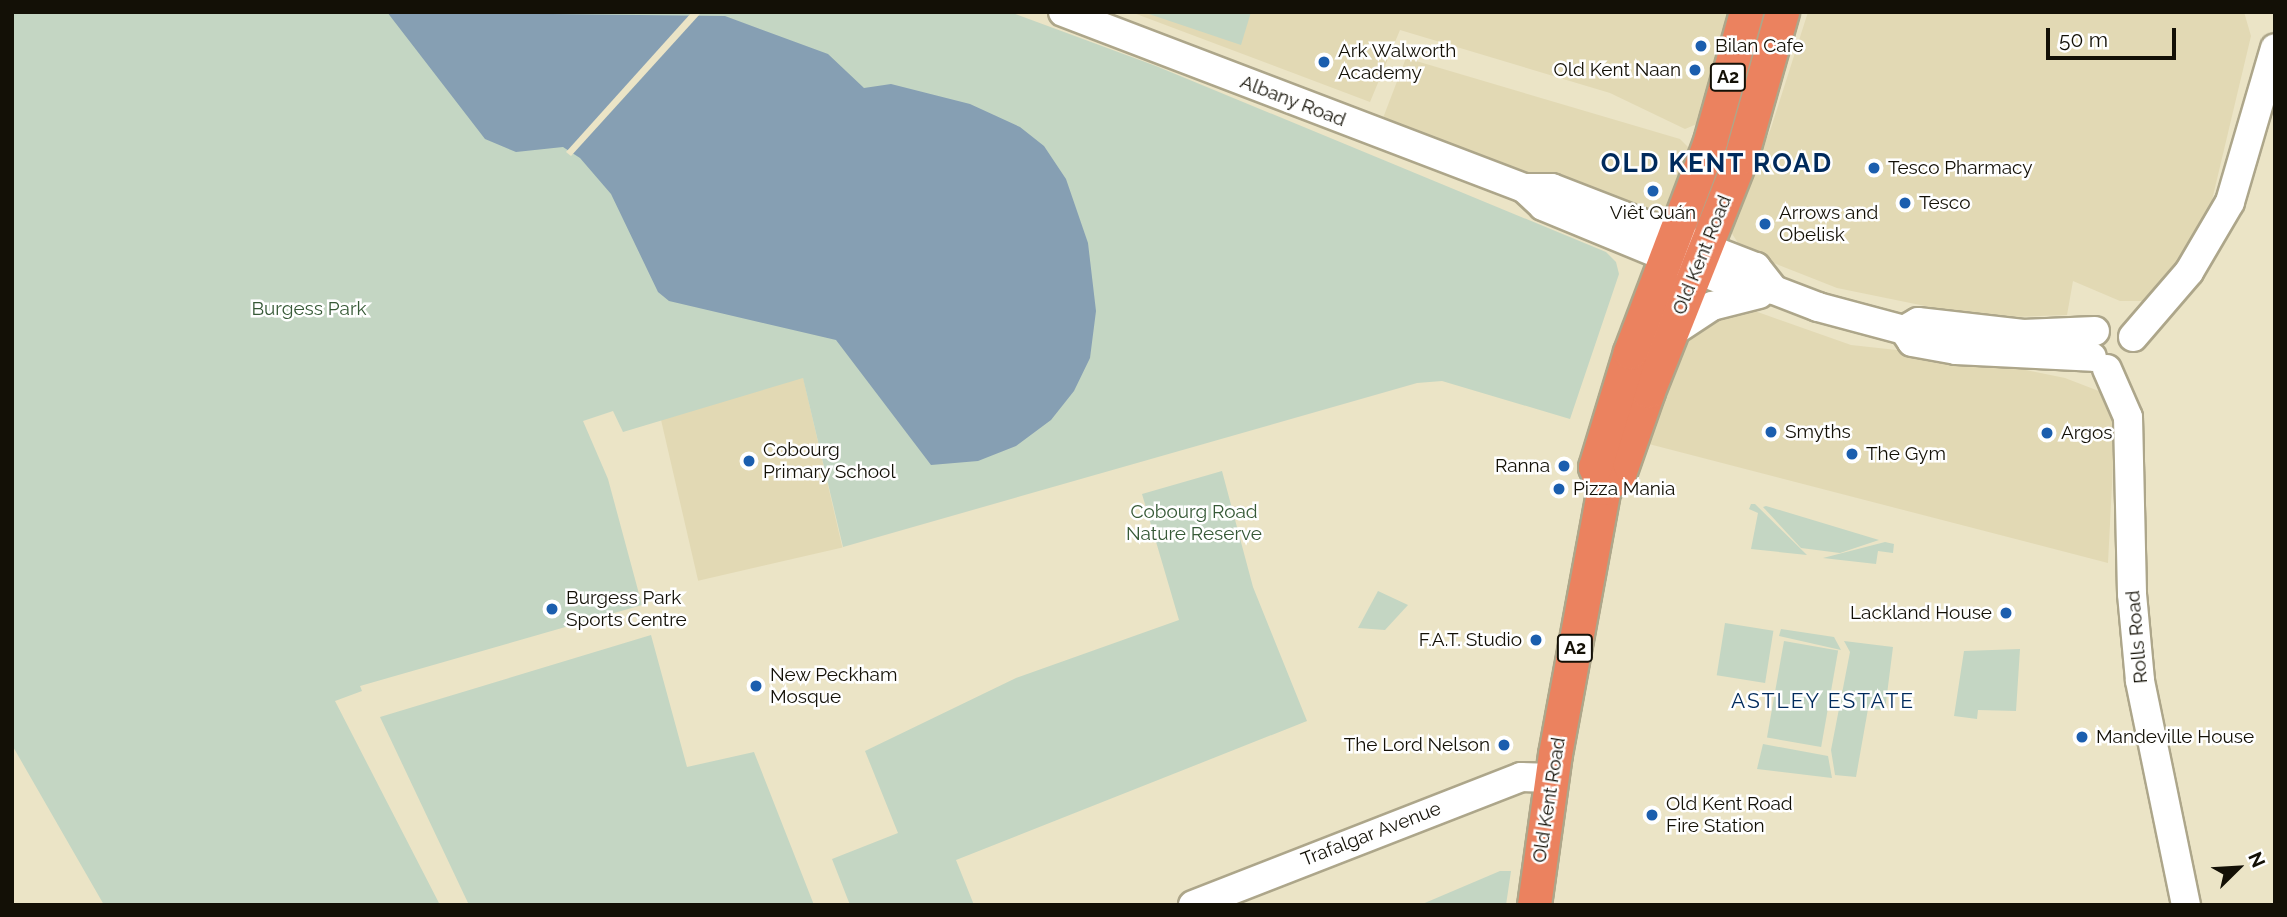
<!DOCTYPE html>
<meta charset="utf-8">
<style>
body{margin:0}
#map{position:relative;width:2287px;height:917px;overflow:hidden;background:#ebe4c6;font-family:Raleway,sans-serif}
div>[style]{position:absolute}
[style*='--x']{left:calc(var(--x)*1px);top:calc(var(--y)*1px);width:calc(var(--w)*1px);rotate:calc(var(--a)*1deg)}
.built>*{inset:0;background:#e2d9b4;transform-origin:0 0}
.green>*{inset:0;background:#c4d6c3;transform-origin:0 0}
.water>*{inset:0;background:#869fb3}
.pier>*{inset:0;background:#ebe4c6}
.roads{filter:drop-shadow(2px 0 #ada68a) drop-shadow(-2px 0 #ada68a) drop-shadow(0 2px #ada68a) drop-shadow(0 -2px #ada68a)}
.secondary>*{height:28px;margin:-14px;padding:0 14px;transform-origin:14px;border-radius:14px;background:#fff}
.trunk>*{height:33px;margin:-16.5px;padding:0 16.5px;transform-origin:16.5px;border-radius:16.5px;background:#eb825f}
.dots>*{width:19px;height:19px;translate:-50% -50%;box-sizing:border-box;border:4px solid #fff;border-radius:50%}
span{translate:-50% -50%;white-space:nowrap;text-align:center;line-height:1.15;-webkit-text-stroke:5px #fff;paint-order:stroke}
.shield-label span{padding:2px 5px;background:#fff;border:2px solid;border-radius:5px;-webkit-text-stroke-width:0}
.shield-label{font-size:18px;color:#131006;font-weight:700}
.poi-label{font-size:19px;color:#131006}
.left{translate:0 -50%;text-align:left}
.right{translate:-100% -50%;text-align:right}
.street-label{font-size:19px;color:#131006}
.park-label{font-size:19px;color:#365936}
.neighbourhood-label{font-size:21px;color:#002a5c;letter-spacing:2px}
.district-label{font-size:26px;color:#002a5c;font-weight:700;letter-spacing:2px}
.frame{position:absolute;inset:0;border:14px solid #131006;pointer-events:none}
.north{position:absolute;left:2203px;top:833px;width:70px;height:70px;-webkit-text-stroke:5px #fff;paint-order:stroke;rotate:66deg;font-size:19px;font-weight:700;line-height:28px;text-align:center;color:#131006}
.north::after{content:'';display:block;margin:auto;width:24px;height:32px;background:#131006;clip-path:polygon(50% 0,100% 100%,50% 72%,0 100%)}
.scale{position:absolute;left:2046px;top:28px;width:130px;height:32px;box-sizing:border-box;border:4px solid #131006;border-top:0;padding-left:9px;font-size:21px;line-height:24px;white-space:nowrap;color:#131006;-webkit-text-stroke:5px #fff;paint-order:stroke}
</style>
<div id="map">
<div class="built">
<div style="clip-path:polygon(1131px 12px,1730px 12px,1697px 124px,1685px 129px,1610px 93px,1400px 30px,1370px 102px)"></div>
<div style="clip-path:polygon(1808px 12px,2244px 12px,2251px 36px,2199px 255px,2148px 301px,2120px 301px,2073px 281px,2067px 315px,1984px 318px,1837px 288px,1743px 251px,1731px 232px,1731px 220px,1771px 128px)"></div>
<div style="clip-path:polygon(1406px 58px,1680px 139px,1692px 151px,1668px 217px,1653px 222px,1383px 118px)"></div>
<div style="clip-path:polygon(1752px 310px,1851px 345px,2015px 363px,2016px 368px,2065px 378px,2104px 393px,2115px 425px,2108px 563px,1645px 443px,1686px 338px,1709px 317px)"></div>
<div style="left:803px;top:377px;width:175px;height:148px;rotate:77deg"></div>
</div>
<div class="green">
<div style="clip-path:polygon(12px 12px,1010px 12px,1156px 66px,1606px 252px,1616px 262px,1619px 274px,1570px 419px,1442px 381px,1417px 383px,843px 547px,803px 378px,623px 432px,613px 411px,583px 421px,608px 479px,642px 605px,360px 686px,362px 691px,335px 701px,440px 905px,104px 905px,12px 745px)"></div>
<div style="clip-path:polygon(1143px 12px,1251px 12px,1241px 45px)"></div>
<div style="clip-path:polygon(1222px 471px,1253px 587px,1307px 721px,956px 860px,974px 905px,850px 905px,832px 859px,898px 833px,865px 751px,1016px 678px,1179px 620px,1142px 494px)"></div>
<div style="clip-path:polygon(1751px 504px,1755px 504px,1807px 555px,1751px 549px,1758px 513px,1749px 509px)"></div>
<div style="clip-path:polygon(1763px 507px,1766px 506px,1879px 540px,1840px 553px,1801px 548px)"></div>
<div style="clip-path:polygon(1885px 542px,1894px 544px,1893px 553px,1878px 551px,1876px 564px,1823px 558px)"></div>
<div style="clip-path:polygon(1378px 591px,1408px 605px,1385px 630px,1358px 628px)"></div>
<div style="left:1725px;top:623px;width:49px;height:53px;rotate:9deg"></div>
<div style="clip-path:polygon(1781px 629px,1834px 637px,1841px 650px,1779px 636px)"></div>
<div style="clip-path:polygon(651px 635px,687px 767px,754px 752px,814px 905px,469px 905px,380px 717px)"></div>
<div style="left:1784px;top:641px;width:55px;height:98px;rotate:10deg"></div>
<div style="clip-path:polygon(1844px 641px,1893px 647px,1885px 710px,1868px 709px,1856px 777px,1835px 775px,1831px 750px,1850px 652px)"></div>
<div style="clip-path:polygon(2020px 649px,2016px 711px,1978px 710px,1977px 719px,1954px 716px,1964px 651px)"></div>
<div style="clip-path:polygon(1763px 744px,1828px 756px,1832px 778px,1757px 769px)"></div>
<div style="clip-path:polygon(1500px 871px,1511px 871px,1506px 905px,1420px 905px)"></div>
</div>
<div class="water">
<div style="clip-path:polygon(387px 12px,725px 16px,828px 54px,864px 88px,891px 84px,970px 104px,1020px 127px,1044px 146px,1066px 179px,1088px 243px,1096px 311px,1090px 358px,1074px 391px,1051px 420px,1016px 446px,978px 461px,931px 465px,836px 340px,669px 301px,658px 292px,611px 194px,580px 158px,563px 147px,516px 152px,485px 139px)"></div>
</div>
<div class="pier">
<div style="clip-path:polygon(692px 12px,700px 14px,571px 156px,566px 152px)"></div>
</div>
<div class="roads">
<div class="secondary">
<div style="--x:1063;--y:12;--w:493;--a:20.9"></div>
<div style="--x:1524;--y:188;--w:28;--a:0"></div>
<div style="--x:1552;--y:188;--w:219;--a:21.2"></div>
<div style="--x:1756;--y:267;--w:29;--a:52"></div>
<div style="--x:1774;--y:290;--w:47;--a:21.1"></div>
<div style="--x:1818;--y:307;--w:89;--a:15"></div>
<div style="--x:1904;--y:330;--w:16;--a:-30"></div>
<div style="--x:1918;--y:322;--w:106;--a:6.5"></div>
<div style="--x:2023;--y:334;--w:72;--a:-2.4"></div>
<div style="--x:1524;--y:188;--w:26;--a:43"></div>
<div style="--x:1543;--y:206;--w:231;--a:22.4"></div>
<div style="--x:1904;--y:330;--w:14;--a:56"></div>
<div style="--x:1912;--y:342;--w:45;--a:10.3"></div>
<div style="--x:1956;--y:350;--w:136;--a:2.9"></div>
<div style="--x:1671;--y:333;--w:49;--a:-33.4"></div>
<div style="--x:1712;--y:306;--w:49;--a:-14.3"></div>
<div style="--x:2133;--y:337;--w:86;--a:-49.3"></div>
<div style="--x:2189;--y:272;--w:81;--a:-59.6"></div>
<div style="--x:2230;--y:202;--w:160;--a:-73.7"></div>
<div style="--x:2107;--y:369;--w:52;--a:66.4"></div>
<div style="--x:2128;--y:417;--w:177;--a:88.7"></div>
<div style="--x:2132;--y:594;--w:87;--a:84.7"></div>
<div style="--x:2140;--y:681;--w:229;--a:78.4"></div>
<div style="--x:1193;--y:905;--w:352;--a:-21.3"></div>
<div style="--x:1521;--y:777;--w:31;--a:2"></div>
</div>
<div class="trunk">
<div style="--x:1604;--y:488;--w:21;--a:-43"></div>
<div style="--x:1619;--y:474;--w:88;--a:-70.7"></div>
<div style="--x:1648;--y:391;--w:252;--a:-68.3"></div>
<div style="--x:1741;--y:157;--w:151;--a:-74.2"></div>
<div style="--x:1534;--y:905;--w:152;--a:-82.1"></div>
<div style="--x:1555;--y:754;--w:270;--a:-79.6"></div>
<div style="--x:1604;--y:488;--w:23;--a:-113"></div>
<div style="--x:1595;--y:467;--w:120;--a:-73.1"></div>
<div style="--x:1630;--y:352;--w:226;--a:-69.2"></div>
<div style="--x:1710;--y:141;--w:134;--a:-74.4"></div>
</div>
</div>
<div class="dots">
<div style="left:1701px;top:46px;background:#1b5eae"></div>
<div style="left:1324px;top:62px;background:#1b5eae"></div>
<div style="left:1695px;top:70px;background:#1b5eae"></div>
<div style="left:1874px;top:168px;background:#1b5eae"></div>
<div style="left:1653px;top:191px;background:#1b5eae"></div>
<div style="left:1905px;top:203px;background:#1b5eae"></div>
<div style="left:1765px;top:224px;background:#1b5eae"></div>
<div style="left:1771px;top:432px;background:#1b5eae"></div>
<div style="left:2047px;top:433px;background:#1b5eae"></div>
<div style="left:1852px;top:454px;background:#1b5eae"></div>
<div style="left:749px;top:461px;background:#1b5eae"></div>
<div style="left:1564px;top:466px;background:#1b5eae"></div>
<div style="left:1559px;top:489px;background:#1b5eae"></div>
<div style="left:552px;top:609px;background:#1b5eae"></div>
<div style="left:2006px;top:613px;background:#1b5eae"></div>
<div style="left:1536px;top:640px;background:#1b5eae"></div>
<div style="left:756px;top:686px;background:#1b5eae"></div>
<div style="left:2082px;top:737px;background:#1b5eae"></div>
<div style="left:1504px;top:745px;background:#1b5eae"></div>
<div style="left:1652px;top:815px;background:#1b5eae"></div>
</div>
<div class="shield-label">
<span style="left:1728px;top:77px">A2</span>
<span style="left:1575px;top:648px">A2</span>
</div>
<div class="poi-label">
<span class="left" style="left:1715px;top:46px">Bilan Cafe</span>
<span class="left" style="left:1338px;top:62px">Ark Walworth<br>Academy</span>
<span class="right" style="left:1681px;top:70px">Old Kent Naan</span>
<span class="left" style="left:1888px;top:168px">Tesco Pharmacy</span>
<span class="left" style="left:1919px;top:203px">Tesco</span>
<span style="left:1653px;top:213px">Viêt Quán</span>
<span class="left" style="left:1779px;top:224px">Arrows and<br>Obelisk</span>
<span class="left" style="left:1785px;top:432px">Smyths</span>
<span class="left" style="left:2061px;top:433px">Argos</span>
<span class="left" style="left:763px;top:461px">Cobourg<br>Primary School</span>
<span class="left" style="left:1866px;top:454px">The Gym</span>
<span class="right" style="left:1550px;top:466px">Ranna</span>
<span class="left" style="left:1573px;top:489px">Pizza Mania</span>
<span class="left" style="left:566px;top:609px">Burgess Park<br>Sports Centre</span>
<span class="right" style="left:1992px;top:613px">Lackland House</span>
<span class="right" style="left:1522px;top:640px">F.A.T. Studio</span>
<span class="left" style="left:770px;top:686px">New Peckham<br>Mosque</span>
<span class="left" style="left:2096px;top:737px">Mandeville House</span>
<span class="right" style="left:1490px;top:745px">The Lord Nelson</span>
<span class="left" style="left:1666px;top:815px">Old Kent Road<br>Fire Station</span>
</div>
<div class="street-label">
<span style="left:1293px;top:101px;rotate:21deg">Albany Road</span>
<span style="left:1702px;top:255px;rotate:-68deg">Old Kent Road</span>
<span style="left:2137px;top:637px;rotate:-95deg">Rolls Road</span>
<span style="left:1549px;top:800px;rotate:-81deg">Old Kent Road</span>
<span style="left:1371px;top:834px;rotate:-21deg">Trafalgar Avenue</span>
</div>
<div class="park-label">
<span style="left:309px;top:309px">Burgess Park</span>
<span style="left:1194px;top:523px">Cobourg Road<br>Nature Reserve</span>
</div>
<div class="neighbourhood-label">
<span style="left:1823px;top:701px">ASTLEY ESTATE</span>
</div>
<div class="district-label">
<span style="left:1717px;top:164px">OLD KENT ROAD</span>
</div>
<div class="frame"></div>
<div class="north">N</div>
<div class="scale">50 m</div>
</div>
